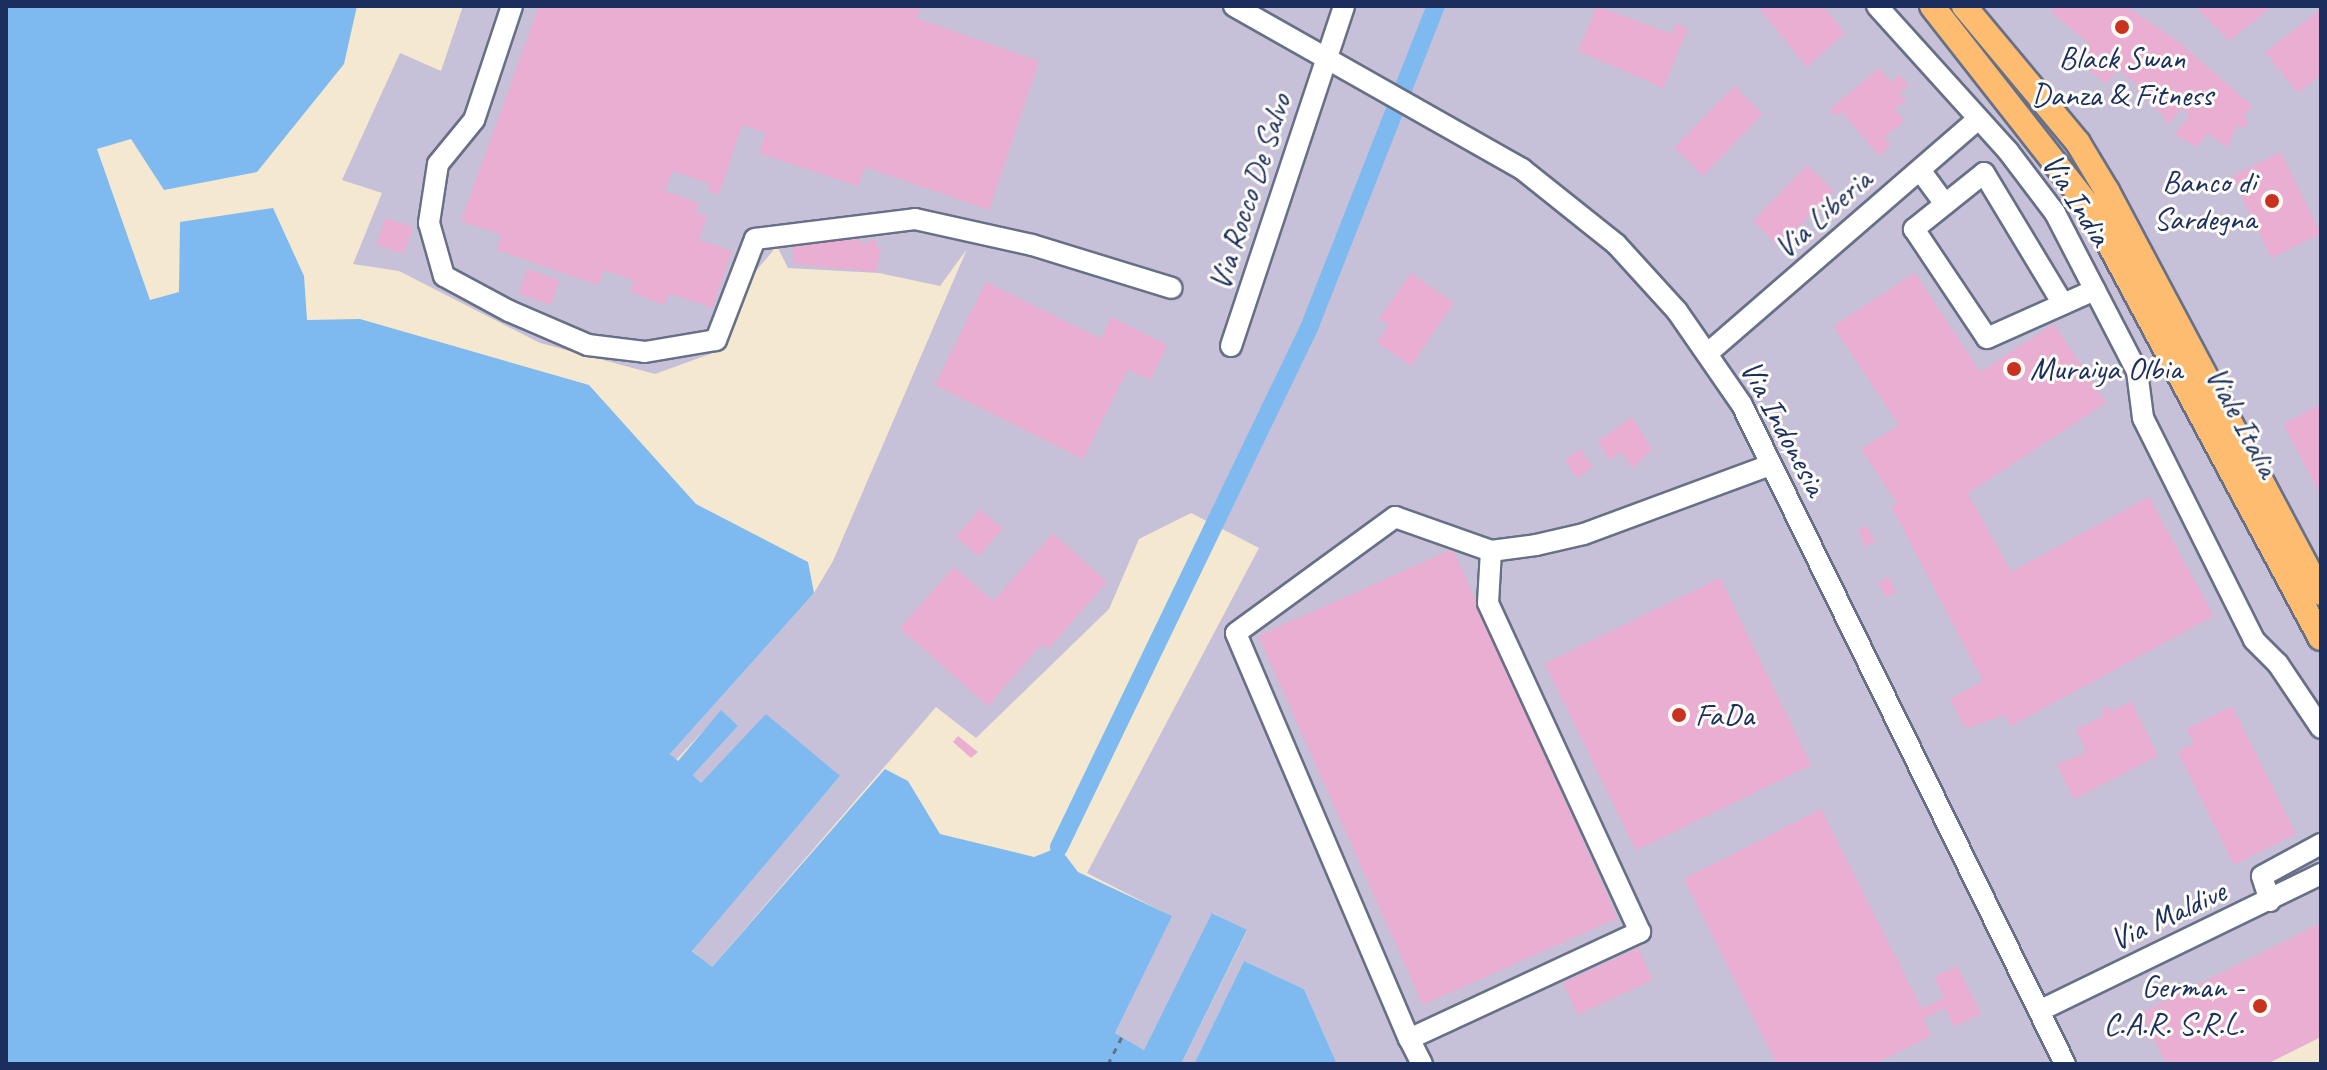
<!DOCTYPE html>
<style>
body{margin:0}
#map{position:relative;width:2327px;height:1070px;overflow:hidden;background:#f4e8d1;font-family:Caveat,sans-serif}
div>[style]{position:absolute}
[style*='--x']{left:calc(var(--x)*1px);top:calc(var(--y)*1px);width:calc(var(--w)*1px);rotate:calc(var(--a)*1deg)}
.industrial>*{inset:0;background:#c6c0d9}
.water>*{inset:0;background:#7ebaf0}
.canal>*{height:18px;margin:-9px;padding:0 9px;transform-origin:9px;border-radius:9px;background:#7ebaf0}
.building>*{inset:0;background:#e9aed1;transform-origin:0 0}
.path>*{height:3px;margin-top:-1.5px;transform-origin:0;background:repeating-linear-gradient(90deg,#677086 0 6px,transparent 0 12px)}
.roads{filter:drop-shadow(2px 0 #677086) drop-shadow(-2px 0 #677086) drop-shadow(0 2px #677086) drop-shadow(0 -2px #677086)}
.minor>*{height:20px;margin:-10px;padding:0 10px;transform-origin:10px;border-radius:10px;background:#fff}
.major>*{height:24px;margin:-12px;padding:0 12px;transform-origin:12px;border-radius:12px;background:#fdbc70}
.dots>*{width:22px;height:22px;translate:-50% -50%;box-sizing:border-box;border:4px solid #fdfcf7;border-radius:50%}
span{translate:-50% -50%;white-space:nowrap;text-align:center;line-height:1.15;-webkit-text-stroke:6px #fdfcf7;paint-order:stroke}
.poi-label{font-size:32px;color:#1b2f5e}
.right{translate:-100% -50%;text-align:right}
.left{translate:0 -50%;text-align:left}
.street-label{font-size:32px;color:#1b2f5e}
.frame{position:absolute;inset:0;border:8px solid #1b2f5e;pointer-events:none}
</style>
<div id="map">
<div class="industrial">
<div style="clip-path:polygon(463px 6px,2321px 6px,2321px 1025px,2247px 1064px,1337px 1064px,1304px 989px,1244px 961px,1194px 1064px,1181px 1064px,1247px 931px,1213px 913px,1144px 1050px,1115px 1033px,1171px 916px,1087px 873px,1259px 548px,1191px 513px,1139px 539px,1109px 609px,976px 738px,936px 707px,711px 968px,692px 950px,840px 776px,701px 783px,693px 775px,737px 727px,722px 711px,676px 760px,670px 754px,814px 593px,833px 561px,967px 249px,940px 286px,879px 273px,788px 268px,777px 246px,755px 272px,724px 349px,655px 374px,540px 343px,399px 271px,353px 264px,382px 193px,342px 180px,400px 53px,441px 71px)"></div>
</div>
<div class="water">
<div style="clip-path:polygon(6px 6px,357px 6px,344px 64px,257px 172px,164px 190px,131px 139px,97px 149px,150px 300px,179px 292px,180px 222px,273px 208px,304px 276px,307px 320px,360px 319px,589px 385px,696px 504px,808px 562px,814px 593px,670px 754px,678px 761px,721px 710px,738px 726px,693px 775px,701px 783px,766px 714px,840px 776px,692px 951px,712px 967px,885px 769px,908px 781px,940px 834px,1034px 857px,1059px 847px,1078px 872px,1172px 916px,1115px 1033px,1144px 1050px,1212px 913px,1247px 930px,1181px 1064px,6px 1064px)"></div>
<div style="clip-path:polygon(1244px 961px,1304px 989px,1337px 1064px,1194px 1064px)"></div>
</div>
<div class="canal">
<div style="--x:1059;--y:847;--w:576;--a:-64.28"></div>
<div style="--x:1309;--y:328;--w:346;--a:-68.5"></div>
</div>
<div class="building">
<div style="clip-path:polygon(539px 6px,921px 6px,916px 18px,1039px 61px,989px 210px,865px 167px,858px 186px,759px 153px,766px 133px,742px 125px,719px 195px,708px 191px,710px 184px,672px 171px,665px 191px,699px 203px,696px 212px,707px 216px,699px 240px,732px 251px,712px 308px,669px 293px,665px 305px,630px 292px,634px 280px,604px 270px,598px 285px,497px 250px,502px 235px,461px 221px)"></div>
<div style="clip-path:polygon(1597px 6px,1672px 34px,1676px 23px,1688px 29px,1663px 88px,1578px 51px)"></div>
<div style="clip-path:polygon(1757px 6px,1823px 6px,1845px 33px,1807px 67px)"></div>
<div style="clip-path:polygon(2056px 6px,2126px 6px,2180px 43px,2252px 106px,2243px 117px,2249px 122px,2243px 129px,2237px 125px,2227px 148px,2208px 133px,2197px 147px,2180px 138px,2175px 133px,2190px 115px,2182px 108px,2167px 126px,2165px 117px,2136px 92px,2140px 87px,2118px 70px,2106px 84px,2078px 61px,2091px 45px,2051px 12px)"></div>
<div style="clip-path:polygon(2195px 6px,2273px 6px,2229px 41px)"></div>
<div style="clip-path:polygon(2321px 9px,2321px 75px,2298px 93px,2265px 52px)"></div>
<div style="clip-path:polygon(1879px 68px,1891px 82px,1900px 75px,1909px 85px,1899px 93px,1906px 100px,1895px 110px,1905px 121px,1884px 137px,1891px 145px,1879px 156px,1842px 112px,1836px 117px,1830px 109px)"></div>
<div style="left:1734px;top:86px;width:40px;height:86px;rotate:44deg"></div>
<div style="left:2281px;top:152px;width:91px;height:55px;rotate:64deg"></div>
<div style="left:1807px;top:165px;width:37px;height:78px;rotate:44deg"></div>
<div style="left:385px;top:218px;width:29px;height:28px;rotate:18deg"></div>
<div style="clip-path:polygon(851px 237px,868px 245px,870px 239px,877px 241px,876px 247px,881px 248px,876px 272px,793px 264px,794px 239px)"></div>
<div style="left:527px;top:269px;width:34px;height:26px;rotate:19deg"></div>
<div style="clip-path:polygon(1411px 273px,1454px 303px,1411px 366px,1377px 342px,1389px 325px,1379px 319px)"></div>
<div style="clip-path:polygon(1915px 273px,1980px 372px,2054px 324px,2106px 403px,1968px 493px,2011px 572px,2149px 497px,2214px 616px,2011px 726px,2004px 715px,1966px 729px,1950px 699px,1983px 681px,1891px 506px,1897px 503px,1861px 449px,1899px 425px,1833px 326px)"></div>
<div style="clip-path:polygon(986px 282px,1101px 339px,1111px 317px,1167px 345px,1150px 380px,1128px 369px,1083px 459px,935px 385px)"></div>
<div style="clip-path:polygon(2321px 404px,2321px 496px,2283px 424px)"></div>
<div style="clip-path:polygon(1632px 417px,1652px 449px,1633px 469px,1622px 452px,1609px 460px,1598px 441px)"></div>
<div style="left:1580px;top:449px;width:22px;height:19px;rotate:54deg"></div>
<div style="left:980px;top:509px;width:30px;height:37px;rotate:41deg"></div>
<div style="clip-path:polygon(1867px 526px,1875px 542px,1865px 547px,1858px 530px)"></div>
<div style="clip-path:polygon(1053px 533px,1107px 582px,1048px 649px,1042px 644px,988px 706px,900px 628px,954px 567px,993px 601px)"></div>
<div style="left:1453px;top:549px;width:404px;height:213px;rotate:66deg"></div>
<div style="left:1889px;top:577px;width:17px;height:12px;rotate:65deg"></div>
<div style="left:1720px;top:578px;width:208px;height:195px;rotate:64deg"></div>
<div style="clip-path:polygon(2131px 701px,2158px 756px,2074px 799px,2057px 765px,2086px 752px,2076px 729px,2104px 716px,2101px 710px,2108px 706px,2111px 712px)"></div>
<div style="clip-path:polygon(2232px 706px,2296px 834px,2234px 865px,2178px 752px,2194px 743px,2186px 729px)"></div>
<div style="clip-path:polygon(958px 736px,978px 752px,971px 758px,953px 742px)"></div>
<div style="clip-path:polygon(1821px 809px,1922px 1009px,1944px 998px,1934px 977px,1957px 966px,1981px 1014px,1954px 1027px,1945px 1008px,1923px 1019px,1931px 1036px,1875px 1064px,1777px 1064px,1684px 879px)"></div>
<div style="clip-path:polygon(2321px 923px,2321px 1037px,2267px 1064px,2166px 1064px,2141px 1013px)"></div>
<div style="left:1638px;top:948px;width:35px;height:83px;rotate:65deg"></div>
</div>
<div class="path">
<div style="--x:1108;--y:1064;--w:30;--a:-63"></div>
</div>
<div class="roads">
<div class="minor">
<div style="--x:512;--y:6;--w:120;--a:108.4"></div>
<div style="--x:474;--y:120;--w:57;--a:129.3"></div>
<div style="--x:438;--y:164;--w:60;--a:98.7"></div>
<div style="--x:429;--y:223;--w:55;--a:74.2"></div>
<div style="--x:444;--y:276;--w:74;--a:28.3"></div>
<div style="--x:509;--y:311;--w:86;--a:23.3"></div>
<div style="--x:588;--y:345;--w:57;--a:7"></div>
<div style="--x:645;--y:352;--w:72;--a:-9.6"></div>
<div style="--x:716;--y:340;--w:108;--a:-68.9"></div>
<div style="--x:755;--y:239;--w:161;--a:-7.1"></div>
<div style="--x:915;--y:219;--w:120;--a:12.5"></div>
<div style="--x:1032;--y:245;--w:146;--a:17.1"></div>
<div style="--x:1234;--y:6;--w:331;--a:29.5"></div>
<div style="--x:1522;--y:169;--w:120;--a:38.6"></div>
<div style="--x:1616;--y:244;--w:91;--a:47.7"></div>
<div style="--x:1677;--y:311;--w:114;--a:55.3"></div>
<div style="--x:1742;--y:405;--w:734;--a:63.89"></div>
<div style="--x:1877;--y:6;--w:195;--a:47.9"></div>
<div style="--x:2008;--y:151;--w:78;--a:52.8"></div>
<div style="--x:2055;--y:213;--w:178;--a:62.6"></div>
<div style="--x:2137;--y:371;--w:47;--a:82.7"></div>
<div style="--x:2143;--y:418;--w:248;--a:63.4"></div>
<div style="--x:2254;--y:640;--w:34;--a:45"></div>
<div style="--x:2278;--y:664;--w:77;--a:56.1"></div>
<div style="--x:1920;--y:170;--w:42;--a:53.7"></div>
<div style="--x:2063;--y:304;--w:153;--a:-121.1"></div>
<div style="--x:1984;--y:173;--w:90;--a:141.3"></div>
<div style="--x:1914;--y:229;--w:131;--a:56.2"></div>
<div style="--x:1987;--y:338;--w:118;--a:-24"></div>
<div style="--x:1231;--y:346;--w:358;--a:-71.6"></div>
<div style="--x:1708;--y:353;--w:356;--a:-40.9"></div>
<div style="--x:2270;--y:901;--w:26;--a:-108"></div>
<div style="--x:2262;--y:876;--w:67;--a:-28.5"></div>
<div style="--x:2039;--y:1011;--w:314;--a:-25.9"></div>
<div style="--x:1409;--y:1039;--w:441;--a:-113.1"></div>
<div style="--x:1236;--y:633;--w:197;--a:-36.1"></div>
<div style="--x:1395;--y:517;--w:102;--a:19.5"></div>
<div style="--x:1491;--y:551;--w:45;--a:-7.6"></div>
<div style="--x:1536;--y:545;--w:49;--a:-12.9"></div>
<div style="--x:1584;--y:534;--w:199;--a:-20.3"></div>
<div style="--x:1422;--y:1064;--w:28;--a:-117"></div>
<div style="--x:1409;--y:1039;--w:255;--a:-24.9"></div>
<div style="--x:1640;--y:932;--w:362;--a:-114.8"></div>
<div style="--x:1488;--y:603;--w:52;--a:-86.7"></div>
</div>
<div class="major">
<div style="--x:1932;--y:6;--w:254;--a:51.9"></div>
<div style="--x:2089;--y:206;--w:490;--a:61.8"></div>
<div style="--x:1964;--y:6;--w:178;--a:50.2"></div>
<div style="--x:2078;--y:143;--w:56;--a:58.9"></div>
<div style="--x:2107;--y:191;--w:455;--a:62"></div>
</div>
</div>
<div class="dots">
<div style="left:2122px;top:27px;background:#c8321e"></div>
<div style="left:2272px;top:201px;background:#c8321e"></div>
<div style="left:2014px;top:369px;background:#c8321e"></div>
<div style="left:1679px;top:715px;background:#c8321e"></div>
<div style="left:2260px;top:1006px;background:#c8321e"></div>
</div>
<div class="poi-label">
<span style="left:2122px;top:77px">Black Swan<br>Danza &amp; Fitness</span>
<span class="right" style="left:2256px;top:201px">Banco di<br>Sardegna</span>
<span class="left" style="left:2030px;top:369px">Muraiya Olbia</span>
<span class="left" style="left:1695px;top:715px">FaDa</span>
<span class="right" style="left:2244px;top:1006px">German -<br>C.A.R. S.R.L.</span>
</div>
<div class="street-label">
<span style="left:1250px;top:192px;rotate:-72deg">Via Rocco De Salvo</span>
<span style="left:2076px;top:200px;rotate:58deg">Via India</span>
<span style="left:1823px;top:214px;rotate:-41deg">Via Liberia</span>
<span style="left:2242px;top:422px;rotate:62deg">Viale Italia</span>
<span style="left:1783px;top:428px;rotate:62deg">Via Indonesia</span>
<span style="left:2168px;top:916px;rotate:-25deg">Via Maldive</span>
</div>
<div class="frame"></div>
</div>
